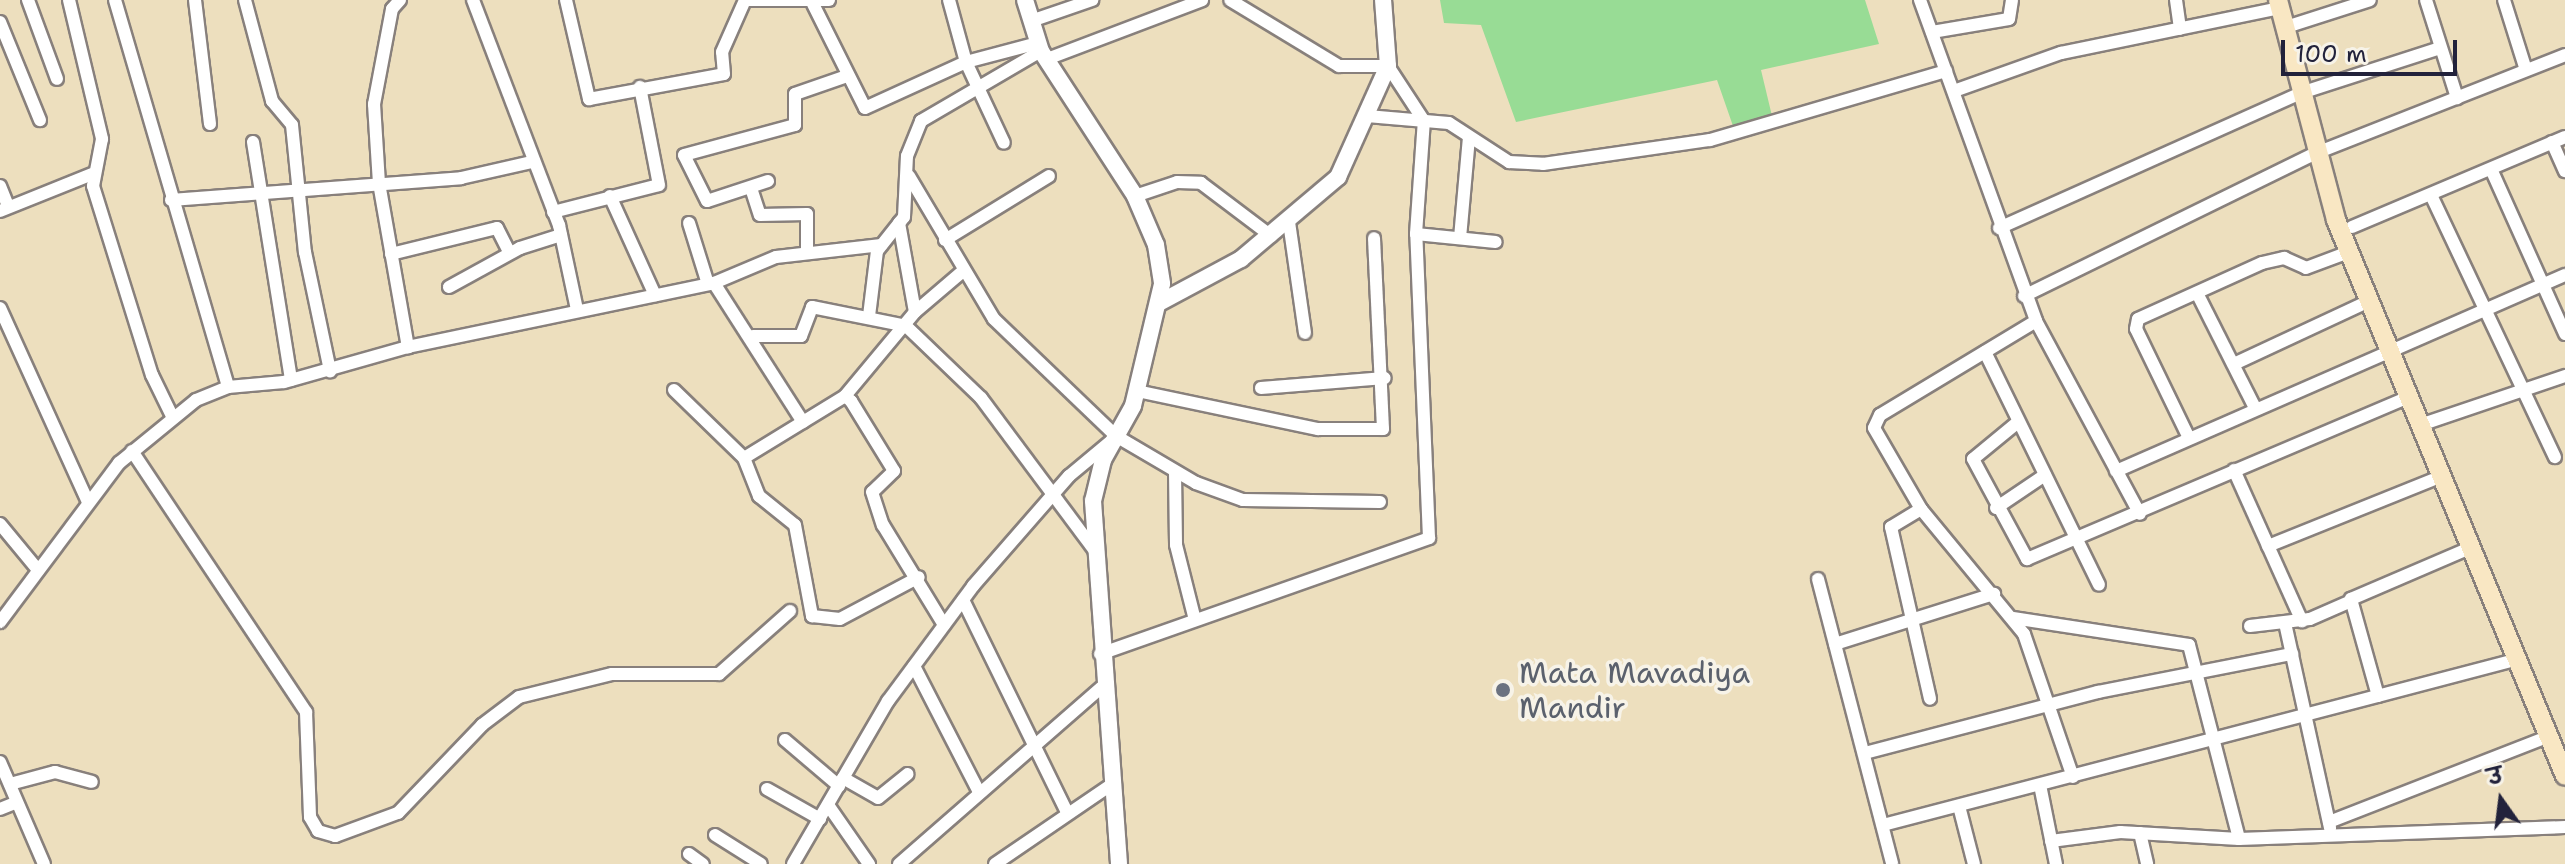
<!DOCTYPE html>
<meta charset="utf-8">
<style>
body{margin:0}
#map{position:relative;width:2565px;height:864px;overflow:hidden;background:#eddfbe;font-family:"Shantell Sans","Playpen Sans Deva",sans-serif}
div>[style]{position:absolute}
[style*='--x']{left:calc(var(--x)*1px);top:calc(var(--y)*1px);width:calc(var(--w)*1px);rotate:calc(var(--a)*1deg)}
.green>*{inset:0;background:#98dc95}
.roads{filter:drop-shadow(2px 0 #88807c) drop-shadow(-2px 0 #88807c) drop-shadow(0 2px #88807c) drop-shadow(0 -2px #88807c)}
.minor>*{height:12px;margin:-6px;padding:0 6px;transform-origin:6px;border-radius:6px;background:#fff}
.tertiary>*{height:16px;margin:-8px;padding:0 8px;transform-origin:8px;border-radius:8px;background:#fff}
.secondary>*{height:18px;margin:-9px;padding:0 9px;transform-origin:9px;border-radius:9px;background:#f9e7c3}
.dots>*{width:22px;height:22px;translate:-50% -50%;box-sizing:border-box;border:4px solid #f7f3e8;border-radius:50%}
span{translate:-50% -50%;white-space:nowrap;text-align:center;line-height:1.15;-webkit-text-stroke:7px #f7f3e8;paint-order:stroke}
.worship-label{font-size:30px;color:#5b616d}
.left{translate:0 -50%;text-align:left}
.north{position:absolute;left:2461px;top:760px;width:80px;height:80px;-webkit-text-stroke:6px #f7f3e8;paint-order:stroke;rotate:346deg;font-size:22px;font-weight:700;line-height:32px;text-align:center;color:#22223b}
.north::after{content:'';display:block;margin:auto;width:28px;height:36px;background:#22223b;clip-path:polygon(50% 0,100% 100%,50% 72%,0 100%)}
.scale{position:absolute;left:2281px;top:40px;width:176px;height:36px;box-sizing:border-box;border:4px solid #22223b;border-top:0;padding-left:10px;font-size:24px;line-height:28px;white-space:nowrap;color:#22223b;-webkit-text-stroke:6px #f7f3e8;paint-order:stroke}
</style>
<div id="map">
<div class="green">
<div style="clip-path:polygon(1440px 0,1865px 0,1879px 44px,1761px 70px,1772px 116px,1733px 126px,1717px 80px,1516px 122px,1481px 25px,1444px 23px)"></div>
</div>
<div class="roads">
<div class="minor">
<div style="--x:28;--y:0;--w:84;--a:69.8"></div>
<div style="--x:69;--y:0;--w:143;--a:76.6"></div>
<div style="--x:102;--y:139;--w:48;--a:100.8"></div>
<div style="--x:93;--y:186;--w:198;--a:72.7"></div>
<div style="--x:152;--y:375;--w:48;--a:64"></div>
<div style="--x:115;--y:0;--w:403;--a:73.7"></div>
<div style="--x:195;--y:0;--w:125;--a:83.1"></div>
<div style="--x:245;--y:0;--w:105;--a:75"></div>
<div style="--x:272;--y:101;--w:31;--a:50"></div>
<div style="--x:292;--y:125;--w:128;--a:84.2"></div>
<div style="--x:305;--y:252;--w:122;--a:78.1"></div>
<div style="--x:400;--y:0;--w:12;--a:132"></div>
<div style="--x:392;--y:9;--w:97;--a:100.7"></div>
<div style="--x:374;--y:104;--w:79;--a:86.4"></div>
<div style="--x:379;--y:183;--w:167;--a:80"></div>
<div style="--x:473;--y:0;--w:241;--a:69.1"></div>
<div style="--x:559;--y:225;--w:87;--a:78"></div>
<div style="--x:566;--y:0;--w:102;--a:76.9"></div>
<div style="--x:589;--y:99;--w:137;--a:-10.5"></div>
<div style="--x:724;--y:74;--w:22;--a:-95"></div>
<div style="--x:722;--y:52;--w:57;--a:-66.1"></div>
<div style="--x:749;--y:0;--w:80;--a:0"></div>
<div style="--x:949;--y:0;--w:64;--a:74.7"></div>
<div style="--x:966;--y:62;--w:89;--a:64.9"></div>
<div style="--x:1920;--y:0;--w:341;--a:70.1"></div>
<div style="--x:2036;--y:321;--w:182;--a:148.9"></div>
<div style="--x:1880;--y:415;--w:14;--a:115"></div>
<div style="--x:1874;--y:428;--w:94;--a:59.9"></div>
<div style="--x:1921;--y:509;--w:162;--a:50.5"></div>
<div style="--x:2024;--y:634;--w:151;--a:71.1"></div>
<div style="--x:2176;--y:0;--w:29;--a:82"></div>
<div style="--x:2426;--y:0;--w:103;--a:72.4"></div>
<div style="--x:2504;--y:0;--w:73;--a:72.6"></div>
<div style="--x:813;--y:4;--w:116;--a:63.4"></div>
<div style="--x:865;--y:108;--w:111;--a:-24.5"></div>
<div style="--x:966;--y:62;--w:74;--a:-14.8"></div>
<div style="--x:1031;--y:21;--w:65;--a:-19"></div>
<div style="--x:0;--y:22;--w:106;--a:67.8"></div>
<div style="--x:2283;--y:28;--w:91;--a:-17.8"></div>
<div style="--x:1932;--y:32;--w:78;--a:-9.6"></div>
<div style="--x:2009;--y:19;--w:19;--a:-81"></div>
<div style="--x:1047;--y:59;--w:166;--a:-20.8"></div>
<div style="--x:1954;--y:91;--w:114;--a:-19.6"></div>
<div style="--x:2061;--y:53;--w:224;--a:-11.6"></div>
<div style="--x:2307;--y:91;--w:140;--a:-17.9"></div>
<div style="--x:1367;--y:116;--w:82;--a:4.9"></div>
<div style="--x:1449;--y:123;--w:72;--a:33"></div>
<div style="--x:1509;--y:162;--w:34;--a:3"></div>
<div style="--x:1543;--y:164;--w:169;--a:-8.2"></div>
<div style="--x:1710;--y:140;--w:246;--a:-16.3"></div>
<div style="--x:253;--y:142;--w:241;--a:80.9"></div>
<div style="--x:2552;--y:142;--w:32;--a:66"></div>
<div style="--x:2324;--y:150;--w:259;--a:-21.5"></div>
<div style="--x:2491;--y:169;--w:181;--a:65.8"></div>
<div style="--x:909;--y:176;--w:166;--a:59.3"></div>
<div style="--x:994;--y:319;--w:169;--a:43.8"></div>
<div style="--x:1116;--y:436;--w:93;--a:30.4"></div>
<div style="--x:1196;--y:483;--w:50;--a:19.9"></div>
<div style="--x:1243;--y:500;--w:137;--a:0.8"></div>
<div style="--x:768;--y:181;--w:64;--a:161.8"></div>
<div style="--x:707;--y:201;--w:51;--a:-116.6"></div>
<div style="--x:684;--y:155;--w:115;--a:-15.1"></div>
<div style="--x:795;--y:125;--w:31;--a:-90"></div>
<div style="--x:795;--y:94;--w:55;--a:-19.1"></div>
<div style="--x:0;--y:186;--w:22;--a:68"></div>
<div style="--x:751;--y:188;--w:28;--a:72"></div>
<div style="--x:760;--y:215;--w:47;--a:-1.2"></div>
<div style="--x:807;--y:214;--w:38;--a:90"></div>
<div style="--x:2431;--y:195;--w:290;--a:64.7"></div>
<div style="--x:610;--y:196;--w:109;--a:65.6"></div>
<div style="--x:1135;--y:196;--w:44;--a:-18.4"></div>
<div style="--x:1177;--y:182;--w:24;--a:2"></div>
<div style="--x:1201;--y:183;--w:88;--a:37.1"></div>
<div style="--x:171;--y:200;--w:291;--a:-4.3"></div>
<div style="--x:461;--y:178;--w:73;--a:-12.7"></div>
<div style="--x:0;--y:211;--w:99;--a:-21.9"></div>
<div style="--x:553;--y:212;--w:109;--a:-14.3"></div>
<div style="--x:659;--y:185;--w:100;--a:-101"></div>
<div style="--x:1289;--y:222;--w:112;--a:81.8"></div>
<div style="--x:689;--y:223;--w:64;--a:72.7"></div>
<div style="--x:899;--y:223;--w:90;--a:79.8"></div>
<div style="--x:2352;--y:227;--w:231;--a:-22.9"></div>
<div style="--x:1999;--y:228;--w:328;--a:-24.1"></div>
<div style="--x:1416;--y:234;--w:80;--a:5.7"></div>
<div style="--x:1460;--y:238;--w:101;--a:-84.9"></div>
<div style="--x:945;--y:240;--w:122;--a:-31.6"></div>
<div style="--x:391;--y:254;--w:109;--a:-13.8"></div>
<div style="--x:497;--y:228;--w:28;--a:63"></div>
<div style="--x:714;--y:283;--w:67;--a:-22.8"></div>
<div style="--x:776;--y:257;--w:106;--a:-6.5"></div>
<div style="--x:449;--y:287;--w:81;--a:-28.8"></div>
<div style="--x:520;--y:248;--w:43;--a:-17.6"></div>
<div style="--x:2197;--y:293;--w:129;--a:63.2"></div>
<div style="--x:2024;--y:296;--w:323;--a:-26.1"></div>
<div style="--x:0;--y:308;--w:213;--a:65.6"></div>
<div style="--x:869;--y:316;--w:65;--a:-83"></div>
<div style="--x:877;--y:251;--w:43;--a:-51.5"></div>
<div style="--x:904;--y:217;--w:61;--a:-87.2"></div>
<div style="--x:907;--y:156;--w:38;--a:-68"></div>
<div style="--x:921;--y:121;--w:139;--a:-30.3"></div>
<div style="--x:2036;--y:321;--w:219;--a:61.7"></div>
<div style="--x:753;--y:336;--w:48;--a:0"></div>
<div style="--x:801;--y:336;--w:31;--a:-69"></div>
<div style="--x:812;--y:307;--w:96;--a:11.4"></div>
<div style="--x:906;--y:326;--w:104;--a:43.8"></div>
<div style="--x:981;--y:398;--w:191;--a:53.3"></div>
<div style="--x:1985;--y:352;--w:259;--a:63.9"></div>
<div style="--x:2234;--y:364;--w:149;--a:-25"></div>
<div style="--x:1261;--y:388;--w:124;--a:-4.6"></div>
<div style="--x:674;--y:390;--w:98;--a:44.2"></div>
<div style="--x:744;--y:458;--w:41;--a:68.5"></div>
<div style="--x:759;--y:496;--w:46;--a:38.9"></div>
<div style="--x:795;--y:525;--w:93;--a:79.4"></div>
<div style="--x:812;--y:616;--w:28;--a:6"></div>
<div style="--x:840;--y:619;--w:89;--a:-28"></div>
<div style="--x:1137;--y:391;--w:185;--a:11.9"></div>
<div style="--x:1318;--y:429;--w:65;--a:0"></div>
<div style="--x:1383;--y:429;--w:191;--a:-92.7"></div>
<div style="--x:845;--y:396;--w:109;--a:-50.2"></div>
<div style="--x:915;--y:312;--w:63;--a:-40.5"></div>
<div style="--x:2018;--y:422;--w:58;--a:140.6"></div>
<div style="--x:1973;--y:459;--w:114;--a:61.6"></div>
<div style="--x:2027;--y:559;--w:414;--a:-23"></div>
<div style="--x:2429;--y:422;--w:144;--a:-18.7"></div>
<div style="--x:2189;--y:438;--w:121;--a:-115.9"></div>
<div style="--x:2136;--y:329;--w:10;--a:-79"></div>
<div style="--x:2138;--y:319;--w:136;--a:-24.3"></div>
<div style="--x:2262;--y:263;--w:23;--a:-13"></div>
<div style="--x:2284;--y:258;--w:24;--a:24"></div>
<div style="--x:2306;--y:268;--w:46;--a:-20.4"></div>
<div style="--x:132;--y:451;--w:314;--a:56.3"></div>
<div style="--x:306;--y:712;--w:105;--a:87.8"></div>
<div style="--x:310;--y:817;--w:16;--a:60"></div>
<div style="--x:318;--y:831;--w:18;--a:16"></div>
<div style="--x:335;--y:836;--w:67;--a:-20.1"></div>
<div style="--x:398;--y:813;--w:122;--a:-46.3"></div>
<div style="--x:482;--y:725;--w:46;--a:-37.1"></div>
<div style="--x:519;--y:697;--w:96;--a:-13.9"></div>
<div style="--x:612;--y:674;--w:107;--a:0"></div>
<div style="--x:719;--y:674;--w:95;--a:-41.6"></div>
<div style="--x:744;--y:458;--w:119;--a:-31.5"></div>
<div style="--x:845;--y:396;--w:8;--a:40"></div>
<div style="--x:851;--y:401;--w:82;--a:58.4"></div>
<div style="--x:894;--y:471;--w:30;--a:136"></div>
<div style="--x:872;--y:492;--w:35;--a:72"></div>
<div style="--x:883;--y:525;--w:117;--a:58.6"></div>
<div style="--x:2234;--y:470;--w:166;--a:65.8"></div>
<div style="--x:2116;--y:471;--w:490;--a:-23.6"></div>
<div style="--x:1175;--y:472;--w:73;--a:89.2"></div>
<div style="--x:1176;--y:545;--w:77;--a:75.8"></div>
<div style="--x:1996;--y:508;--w:59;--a:-34"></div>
<div style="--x:1921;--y:509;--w:35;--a:149"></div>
<div style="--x:1891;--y:527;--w:176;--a:77.2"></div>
<div style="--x:0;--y:524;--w:60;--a:50.4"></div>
<div style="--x:2268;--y:546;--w:185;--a:-21.9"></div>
<div style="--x:1818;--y:579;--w:294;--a:75.4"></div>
<div style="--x:963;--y:600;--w:236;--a:63.9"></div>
<div style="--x:2013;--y:618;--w:178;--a:8.7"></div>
<div style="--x:2189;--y:645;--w:200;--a:75.5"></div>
<div style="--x:0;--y:622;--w:199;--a:-53.2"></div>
<div style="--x:119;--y:463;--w:99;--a:-39.3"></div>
<div style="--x:196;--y:400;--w:35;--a:-22"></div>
<div style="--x:228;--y:387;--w:56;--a:-5.1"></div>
<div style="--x:284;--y:382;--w:129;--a:-15.8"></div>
<div style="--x:408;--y:347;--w:313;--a:-11.8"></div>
<div style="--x:714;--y:283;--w:165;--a:57.4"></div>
<div style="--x:2285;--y:623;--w:210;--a:77.6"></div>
<div style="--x:2250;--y:626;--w:60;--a:-6.7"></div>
<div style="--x:2310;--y:619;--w:45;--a:-23.7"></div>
<div style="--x:1835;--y:644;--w:167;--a:-17.5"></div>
<div style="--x:1100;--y:654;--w:349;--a:-19.4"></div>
<div style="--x:1429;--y:538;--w:304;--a:-92.4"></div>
<div style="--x:1416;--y:234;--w:113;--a:-86"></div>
<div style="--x:1424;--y:121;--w:66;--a:-123.2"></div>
<div style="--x:1388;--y:66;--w:49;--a:180"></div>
<div style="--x:1339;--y:66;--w:127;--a:-148.8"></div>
<div style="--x:914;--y:666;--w:140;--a:62.7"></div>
<div style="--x:2378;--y:696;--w:101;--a:-105.6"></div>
<div style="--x:2351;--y:599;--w:129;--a:-23.2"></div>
<div style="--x:785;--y:740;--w:71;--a:40.4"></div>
<div style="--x:1865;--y:753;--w:241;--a:-14.7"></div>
<div style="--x:2098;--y:692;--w:198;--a:-11.1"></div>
<div style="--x:0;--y:762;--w:111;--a:66.7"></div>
<div style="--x:843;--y:778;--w:40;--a:29.7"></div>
<div style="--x:878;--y:798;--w:38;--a:-39"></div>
<div style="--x:10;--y:784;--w:47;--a:-14.9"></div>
<div style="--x:55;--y:772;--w:38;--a:15"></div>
<div style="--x:2040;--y:785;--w:81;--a:78.6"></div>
<div style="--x:767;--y:789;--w:61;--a:29.5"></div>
<div style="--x:828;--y:805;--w:72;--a:55.2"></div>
<div style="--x:1959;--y:806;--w:60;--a:75.5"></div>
<div style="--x:0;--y:809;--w:18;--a:-22"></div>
<div style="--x:2329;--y:822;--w:234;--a:-21.3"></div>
<div style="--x:1883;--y:825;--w:653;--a:-14.63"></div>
<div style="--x:2140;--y:833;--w:32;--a:77"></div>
<div style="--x:715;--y:835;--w:54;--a:32.2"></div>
<div style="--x:2051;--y:841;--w:70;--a:-7.4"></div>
<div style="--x:2120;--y:832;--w:119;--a:3.4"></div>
<div style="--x:2239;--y:839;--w:326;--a:-2.1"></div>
<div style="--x:689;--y:854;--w:17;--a:36"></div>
<div style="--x:793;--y:864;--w:189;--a:-59.8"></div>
<div style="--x:888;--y:701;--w:143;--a:-53.5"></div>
<div style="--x:973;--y:586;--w:146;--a:-48.9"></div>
<div style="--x:1069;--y:476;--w:55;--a:-39.8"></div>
<div style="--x:899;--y:864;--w:268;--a:-41.1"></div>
<div style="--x:995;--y:864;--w:140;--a:-34.3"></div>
</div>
<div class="tertiary">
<div style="--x:1025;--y:0;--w:53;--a:72.6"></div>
<div style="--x:1041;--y:51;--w:173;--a:57"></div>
<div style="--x:1135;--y:196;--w:53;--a:66.8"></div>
<div style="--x:1156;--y:245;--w:39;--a:81"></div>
<div style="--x:1162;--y:284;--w:125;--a:103.4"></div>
<div style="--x:1133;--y:406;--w:62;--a:119.1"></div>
<div style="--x:1103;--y:460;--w:42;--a:103.7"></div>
<div style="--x:1093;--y:501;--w:364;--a:85.9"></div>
<div style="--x:1159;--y:303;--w:93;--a:-28.2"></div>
<div style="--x:1241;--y:259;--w:127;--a:-40.2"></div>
<div style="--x:1338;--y:177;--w:122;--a:-65.8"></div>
<div style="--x:1388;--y:66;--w:66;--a:-94.3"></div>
</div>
<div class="secondary">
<div style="--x:2278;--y:0;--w:228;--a:75.2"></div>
<div style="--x:2336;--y:220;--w:601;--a:67.61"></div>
</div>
</div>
<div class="dots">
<div style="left:1503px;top:690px;background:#6b7280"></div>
</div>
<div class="worship-label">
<span class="left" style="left:1519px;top:690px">Mata Mavadiya<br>Mandir</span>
</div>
<div class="north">उ</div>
<div class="scale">100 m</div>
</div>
